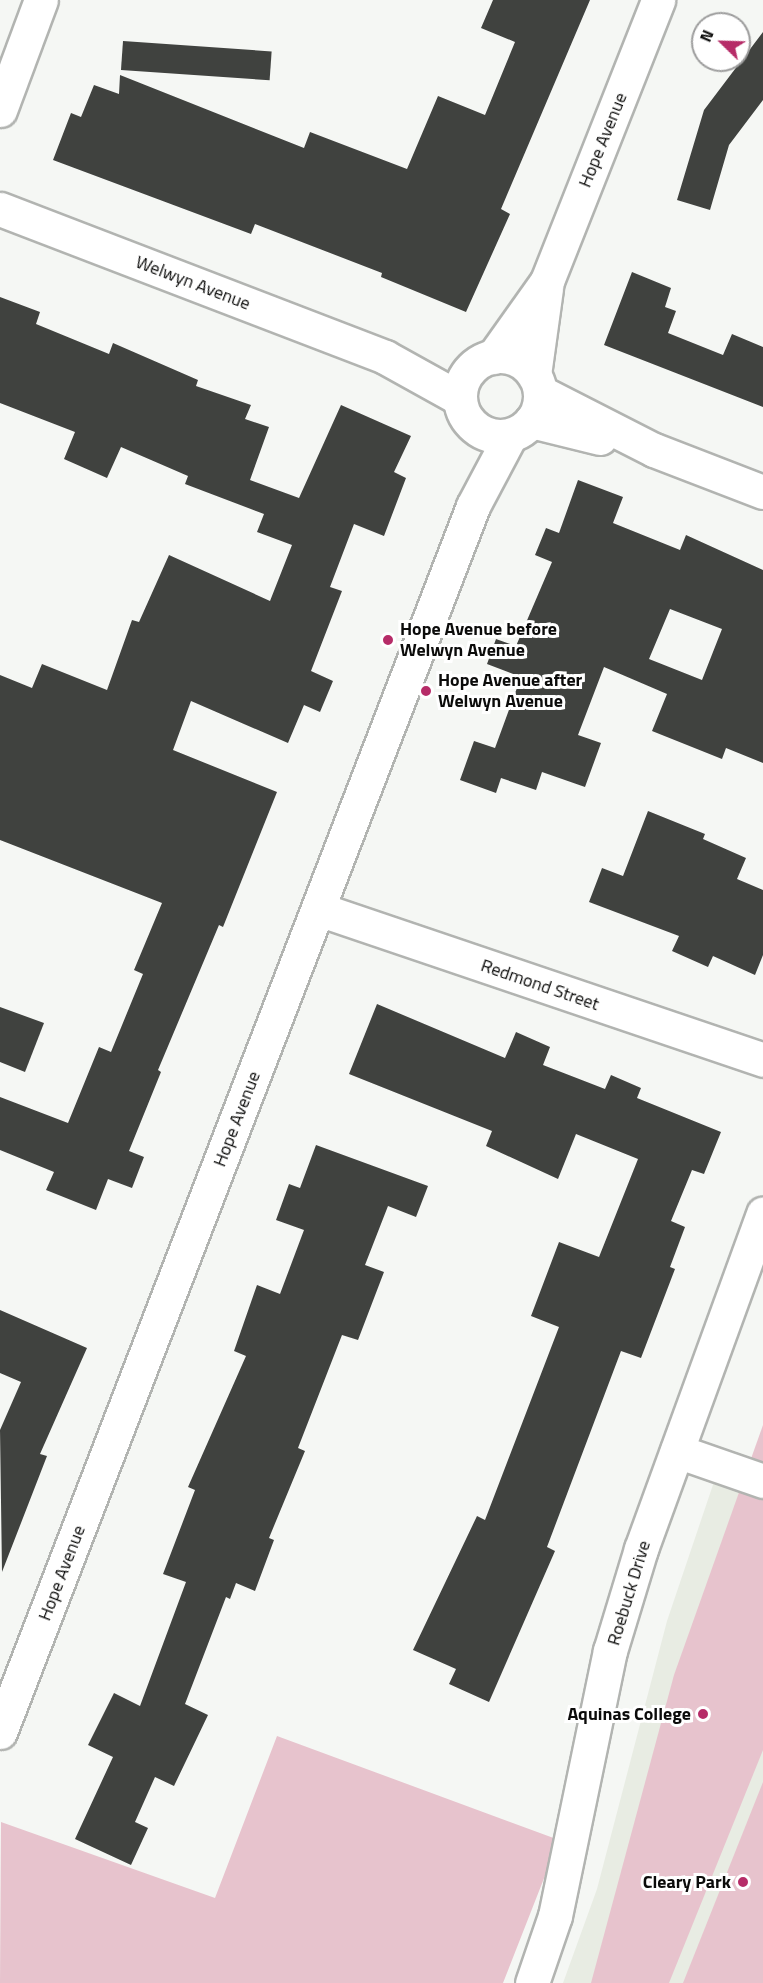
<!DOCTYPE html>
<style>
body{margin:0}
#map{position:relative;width:763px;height:1983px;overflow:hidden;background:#f5f7f4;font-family:"Titillium Web",sans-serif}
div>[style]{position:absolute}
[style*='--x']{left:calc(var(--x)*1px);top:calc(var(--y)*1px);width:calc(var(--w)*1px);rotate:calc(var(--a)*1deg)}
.built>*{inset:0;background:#e8ece3}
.green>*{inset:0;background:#e7c3cd}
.building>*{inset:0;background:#40423f;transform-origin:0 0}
.roads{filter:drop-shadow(2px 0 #b2b4b1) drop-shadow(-2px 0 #b2b4b1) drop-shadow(0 2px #b2b4b1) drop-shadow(0 -2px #b2b4b1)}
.minor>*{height:33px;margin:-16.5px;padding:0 16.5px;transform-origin:16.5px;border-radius:16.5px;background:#fff}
.tertiary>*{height:33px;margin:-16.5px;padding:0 16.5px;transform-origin:16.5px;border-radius:16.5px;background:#fff}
.tertiary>.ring{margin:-16.5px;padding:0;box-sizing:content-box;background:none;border:33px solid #fff;border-radius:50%}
.dots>*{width:16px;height:16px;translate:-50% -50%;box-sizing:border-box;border:3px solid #fff;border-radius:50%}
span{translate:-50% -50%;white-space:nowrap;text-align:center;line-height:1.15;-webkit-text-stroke:6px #fff;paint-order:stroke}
.street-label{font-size:18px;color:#0b0b0a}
.poi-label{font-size:18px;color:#0b0b0a;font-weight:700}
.left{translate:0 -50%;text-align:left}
.right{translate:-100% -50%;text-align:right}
.north{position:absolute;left:691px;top:12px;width:60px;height:60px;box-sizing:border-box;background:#fff;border:2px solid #9d9d9d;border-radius:50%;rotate:293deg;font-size:16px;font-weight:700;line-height:24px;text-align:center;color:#0b0b0a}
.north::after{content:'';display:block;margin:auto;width:21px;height:27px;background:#b62c68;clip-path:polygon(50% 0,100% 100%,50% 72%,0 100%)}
</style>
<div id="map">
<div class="built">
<div style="clip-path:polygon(720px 1464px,763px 1482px,763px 1983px,563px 1983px,597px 1889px,667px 1621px)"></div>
</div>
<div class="green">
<div style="clip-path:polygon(763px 1425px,763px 1750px,669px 1983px,591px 1983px,674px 1675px)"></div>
<div style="clip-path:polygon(277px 1736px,559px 1840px,503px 1983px,0 1983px,1px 1822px,215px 1898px)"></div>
<div style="clip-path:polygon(763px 1782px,763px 1983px,683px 1983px)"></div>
</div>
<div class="building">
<div style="clip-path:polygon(493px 0,590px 0,501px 209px,510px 214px,466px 312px,381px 277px,382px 273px,255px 224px,251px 234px,53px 160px,71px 113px,81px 117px,94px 85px,119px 94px,120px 75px,304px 148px,310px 132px,407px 169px,438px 96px,485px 115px,515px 42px,481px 28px)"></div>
<div style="clip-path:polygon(763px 32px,763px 100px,729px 145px,710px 210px,677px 200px,704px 110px)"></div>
<div style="left:123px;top:41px;width:149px;height:29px;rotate:4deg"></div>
<div style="clip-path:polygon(632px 272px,671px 288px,665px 307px,676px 311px,668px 333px,723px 355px,732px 334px,763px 347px,763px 407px,604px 345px)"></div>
<div style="clip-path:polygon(0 297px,40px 312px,36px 324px,109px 354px,113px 343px,198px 380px,196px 386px,251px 405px,245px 419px,269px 427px,250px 480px,299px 498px,341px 405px,411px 436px,394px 472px,406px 478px,384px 536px,354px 524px,330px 587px,342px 591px,311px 671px,333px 681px,320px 712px,304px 705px,288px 743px,191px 701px,173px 750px,277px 792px,223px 927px,219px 925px,158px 1070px,161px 1072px,129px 1151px,144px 1157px,132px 1188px,108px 1179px,96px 1210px,46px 1190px,54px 1172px,0 1150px,0 1097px,68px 1123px,99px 1047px,111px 1052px,143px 974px,134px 970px,162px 903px,0 840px,0 675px,32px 688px,42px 664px,107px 690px,132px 620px,139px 622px,169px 555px,270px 601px,292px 545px,257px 532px,264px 514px,185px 484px,188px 476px,121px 447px,107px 478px,64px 459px,75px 432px,0 403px)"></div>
<div style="clip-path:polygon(evenodd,578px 480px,623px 497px,613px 523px,680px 550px,686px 535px,763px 570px,763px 763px,726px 748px,722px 759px,652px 731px,667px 694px,604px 667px,578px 735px,601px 743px,585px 787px,542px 772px,536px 790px,501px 778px,496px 793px,460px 780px,474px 741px,495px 748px,521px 677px,487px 664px,496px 639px,516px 646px,552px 562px,535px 555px,546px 528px,559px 533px,578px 480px,670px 609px,722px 629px,702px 680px,649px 659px,670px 609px)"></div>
<div style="clip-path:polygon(648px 811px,705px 834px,703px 839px,746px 858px,737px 879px,763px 890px,763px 955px,755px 975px,713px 956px,708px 967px,672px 951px,679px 936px,589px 902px,602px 868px,623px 876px)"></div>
<div style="clip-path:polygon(377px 1004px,505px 1058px,516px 1032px,550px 1047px,543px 1065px,605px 1089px,611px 1075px,641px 1088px,637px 1098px,721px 1132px,704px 1174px,692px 1170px,671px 1221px,685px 1227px,670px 1267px,675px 1269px,641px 1358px,621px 1351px,547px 1547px,555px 1551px,489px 1702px,449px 1684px,456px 1669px,413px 1650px,477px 1516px,485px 1520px,559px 1327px,531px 1316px,559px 1242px,599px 1257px,638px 1159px,576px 1134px,558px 1179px,486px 1146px,492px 1131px,349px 1074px)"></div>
<div style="clip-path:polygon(0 1007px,44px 1023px,25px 1072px,0 1062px)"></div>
<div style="clip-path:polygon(316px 1145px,428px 1186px,416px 1217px,388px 1206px,365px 1265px,384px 1272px,358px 1340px,342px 1335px,298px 1448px,305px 1451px,269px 1538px,274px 1540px,255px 1591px,236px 1583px,230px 1599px,226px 1597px,185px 1704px,208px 1715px,174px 1786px,155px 1777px,135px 1822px,148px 1828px,131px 1865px,75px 1839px,113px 1757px,88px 1745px,114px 1693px,140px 1706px,186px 1582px,163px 1574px,195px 1490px,188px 1487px,246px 1356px,234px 1351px,257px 1285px,280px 1294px,304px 1230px,276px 1220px,289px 1184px,300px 1188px)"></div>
<div style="clip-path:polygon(0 1310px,87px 1348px,40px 1454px,47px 1456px,2px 1572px,0 1430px,21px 1382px,0 1373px)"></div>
</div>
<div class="roads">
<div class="minor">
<div style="--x:0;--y:110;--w:117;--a:-69.6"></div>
<div style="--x:493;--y:357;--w:93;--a:-54.6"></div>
<div style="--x:547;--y:281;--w:302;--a:-68.4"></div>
<div style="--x:534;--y:375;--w:87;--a:-82.1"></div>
<div style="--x:540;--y:392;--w:128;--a:27"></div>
<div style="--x:654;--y:450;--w:117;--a:21.1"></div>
<div style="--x:531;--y:421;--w:71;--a:13.8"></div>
<div style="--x:318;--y:909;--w:470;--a:18.7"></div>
<div style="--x:677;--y:1451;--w:91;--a:19.2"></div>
<div style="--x:532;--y:1983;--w:71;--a:-71.1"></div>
<div style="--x:555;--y:1916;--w:271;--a:-78.3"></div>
<div style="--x:610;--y:1651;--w:107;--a:-73.1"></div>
<div style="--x:641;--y:1549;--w:357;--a:-70"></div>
</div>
<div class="tertiary">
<div style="--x:0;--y:209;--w:412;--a:21"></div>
<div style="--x:385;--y:357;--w:85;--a:29"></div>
<div class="ring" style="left:460px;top:356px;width:47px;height:47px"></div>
<div style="--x:0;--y:1732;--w:1314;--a:-68.9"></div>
<div style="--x:473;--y:506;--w:79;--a:-62.1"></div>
</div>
</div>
<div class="dots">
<div style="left:388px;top:640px;background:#b62c68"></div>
<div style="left:426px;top:691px;background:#b62c68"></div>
<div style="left:703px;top:1714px;background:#b62c68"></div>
<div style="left:743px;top:1882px;background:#b62c68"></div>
</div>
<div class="street-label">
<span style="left:603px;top:140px;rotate:-68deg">Hope Avenue</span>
<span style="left:193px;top:283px;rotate:21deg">Welwyn Avenue</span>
<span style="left:540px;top:985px;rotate:19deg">Redmond Street</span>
<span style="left:237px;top:1119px;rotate:-69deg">Hope Avenue</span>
<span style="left:62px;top:1573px;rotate:-69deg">Hope Avenue</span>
<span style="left:629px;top:1593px;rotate:-73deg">Roebuck Drive</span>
</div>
<div class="poi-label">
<span class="left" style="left:400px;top:640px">Hope Avenue before<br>Welwyn Avenue</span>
<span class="left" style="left:438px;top:691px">Hope Avenue after<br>Welwyn Avenue</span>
<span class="right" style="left:691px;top:1714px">Aquinas College</span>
<span class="right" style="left:731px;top:1882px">Cleary Park</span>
</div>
<div class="north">N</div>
</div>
